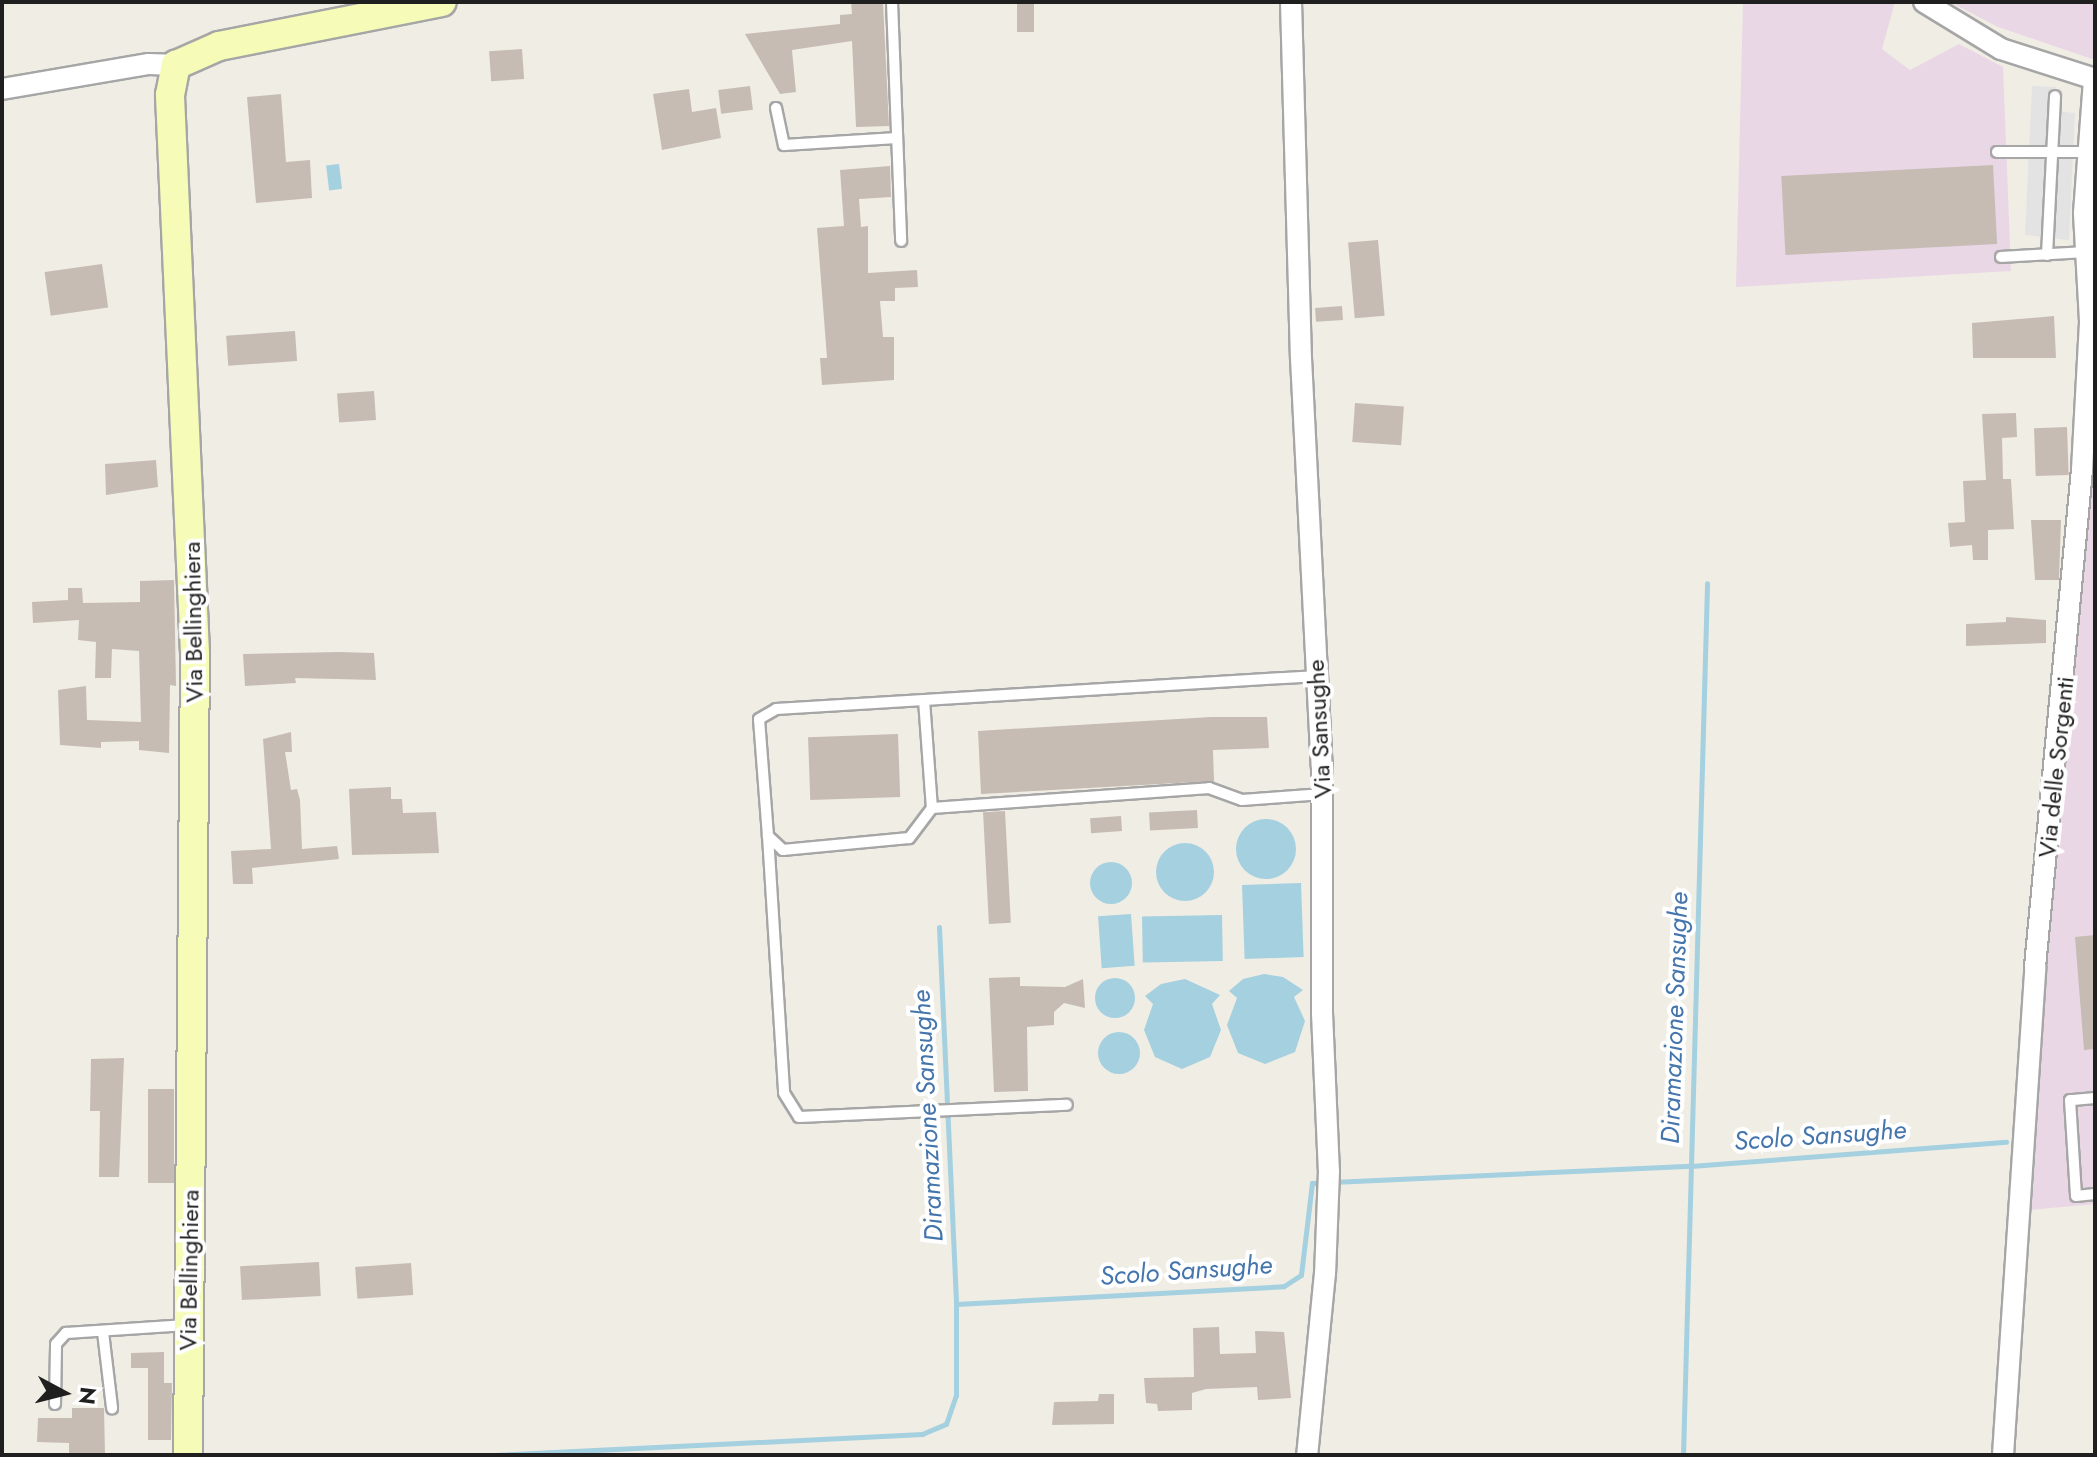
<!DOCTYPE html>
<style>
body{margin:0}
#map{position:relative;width:2097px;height:1457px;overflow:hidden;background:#f0ede5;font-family:Jost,sans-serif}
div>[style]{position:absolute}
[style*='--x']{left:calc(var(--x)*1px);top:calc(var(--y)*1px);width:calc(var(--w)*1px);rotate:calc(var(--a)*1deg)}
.industrial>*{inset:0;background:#ead7e6}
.parking>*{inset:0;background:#e3e3e3}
.water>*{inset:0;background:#a4d0e0;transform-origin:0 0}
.round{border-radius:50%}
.stream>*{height:5px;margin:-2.5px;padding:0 2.5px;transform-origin:2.5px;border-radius:2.5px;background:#a4d0e0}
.building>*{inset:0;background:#c6bcb4;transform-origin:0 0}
.roads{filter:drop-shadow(2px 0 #a6a6a6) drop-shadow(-2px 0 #a6a6a6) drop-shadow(0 2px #a6a6a6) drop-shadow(0 -2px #a6a6a6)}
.lane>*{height:10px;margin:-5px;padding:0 5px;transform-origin:5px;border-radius:5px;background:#fff}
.street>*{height:20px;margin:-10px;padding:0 10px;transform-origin:10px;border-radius:10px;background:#fff}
.secondary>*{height:28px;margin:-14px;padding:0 14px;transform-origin:14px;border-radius:14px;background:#f6fcb7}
span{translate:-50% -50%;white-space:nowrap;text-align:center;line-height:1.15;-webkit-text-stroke:8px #fff;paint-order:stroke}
.street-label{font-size:24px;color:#1f1f1f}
.water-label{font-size:26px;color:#4475ac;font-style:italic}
.frame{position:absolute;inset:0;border:4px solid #1f1f1f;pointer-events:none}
.north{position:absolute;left:24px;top:1353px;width:80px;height:80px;-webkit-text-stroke:6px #fff;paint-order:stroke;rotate:97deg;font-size:22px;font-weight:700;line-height:32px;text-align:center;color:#1f1f1f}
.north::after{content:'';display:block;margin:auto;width:28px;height:36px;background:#1f1f1f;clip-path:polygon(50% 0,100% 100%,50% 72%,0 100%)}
</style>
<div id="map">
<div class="industrial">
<div style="clip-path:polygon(1743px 2px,1895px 2px,1882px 49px,1910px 70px,1959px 44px,2003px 67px,2011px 271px,1736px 287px)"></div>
<div style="clip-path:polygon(1950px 2px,2095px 2px,2095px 60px,1998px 27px)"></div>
<div style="clip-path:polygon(2095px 140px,2095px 1204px,2018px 1211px)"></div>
</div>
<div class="parking">
<div style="clip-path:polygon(2032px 86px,2056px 87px,2054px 111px,2075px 113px,2069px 240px,2025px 235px)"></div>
</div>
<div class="water">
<div style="left:339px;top:164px;width:25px;height:13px;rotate:83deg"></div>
<div class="round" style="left:1236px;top:819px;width:60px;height:60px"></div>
<div class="round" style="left:1156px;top:843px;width:58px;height:58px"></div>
<div class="round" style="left:1090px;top:862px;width:42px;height:42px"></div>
<div style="left:1301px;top:883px;width:74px;height:59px;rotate:88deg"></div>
<div style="left:1131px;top:914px;width:52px;height:33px;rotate:86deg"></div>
<div style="left:1222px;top:915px;width:46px;height:80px;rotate:89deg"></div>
<div style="clip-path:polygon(1264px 974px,1283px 977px,1303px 990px,1294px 997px,1305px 1021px,1295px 1052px,1265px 1064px,1238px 1053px,1227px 1025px,1237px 998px,1229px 991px,1243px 979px)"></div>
<div class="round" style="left:1095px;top:978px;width:40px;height:40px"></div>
<div style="clip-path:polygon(1185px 979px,1220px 995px,1212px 1004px,1221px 1030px,1210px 1057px,1182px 1069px,1155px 1057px,1144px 1030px,1153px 1004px,1145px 996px,1161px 984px)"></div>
<div class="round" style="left:1098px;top:1032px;width:42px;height:42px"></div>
</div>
<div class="stream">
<div style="--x:939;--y:927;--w:377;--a:87.4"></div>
<div style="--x:1332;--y:1182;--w:359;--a:-2.6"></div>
<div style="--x:1691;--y:1166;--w:316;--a:-4.4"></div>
<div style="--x:494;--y:1455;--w:429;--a:-2.8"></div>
<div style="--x:922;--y:1434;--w:26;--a:-23"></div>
<div style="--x:946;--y:1424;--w:31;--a:-71"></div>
<div style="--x:956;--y:1395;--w:91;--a:-90"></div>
<div style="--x:956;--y:1304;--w:328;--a:-3.1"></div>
<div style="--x:1284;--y:1286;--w:20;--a:-33"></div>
<div style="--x:1301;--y:1275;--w:93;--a:-83.2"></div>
<div style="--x:1312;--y:1183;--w:10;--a:0"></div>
<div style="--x:1683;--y:1455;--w:872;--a:-88.42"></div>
</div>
<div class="building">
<div style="clip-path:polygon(851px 2px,883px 2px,889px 126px,856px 127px,852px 41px,792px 50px,796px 92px,780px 94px,745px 34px,840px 24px,840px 15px,852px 14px)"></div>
<div style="left:1017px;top:2px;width:17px;height:30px"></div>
<div style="left:522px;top:49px;width:30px;height:33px;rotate:86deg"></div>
<div style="left:750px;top:86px;width:24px;height:32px;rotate:83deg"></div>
<div style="clip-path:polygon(689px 89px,692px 112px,716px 108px,721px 138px,662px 150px,653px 94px)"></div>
<div style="clip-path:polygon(281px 94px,286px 162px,310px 160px,312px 198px,256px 203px,247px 97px)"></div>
<div style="left:1993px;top:165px;width:79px;height:212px;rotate:87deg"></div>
<div style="clip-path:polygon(890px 166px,891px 197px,859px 199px,861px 227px,868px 226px,868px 273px,917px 270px,918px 287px,895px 288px,895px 301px,880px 301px,883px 337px,894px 337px,894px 380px,822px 385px,820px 358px,827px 358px,817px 228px,844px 226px,840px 170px)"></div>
<div style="left:1378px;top:240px;width:76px;height:30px;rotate:85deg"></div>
<div style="left:102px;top:264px;width:44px;height:58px;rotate:82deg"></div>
<div style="left:1342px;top:306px;width:14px;height:27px;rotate:86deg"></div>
<div style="clip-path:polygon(2054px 316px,2056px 358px,1973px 358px,1972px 323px)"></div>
<div style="left:295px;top:331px;width:30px;height:69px;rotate:86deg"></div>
<div style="left:374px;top:391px;width:29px;height:37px;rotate:86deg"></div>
<div style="left:1355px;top:403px;width:49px;height:39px;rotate:4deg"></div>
<div style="clip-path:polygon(2016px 413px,2017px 437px,2002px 438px,2003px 479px,2011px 479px,2014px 529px,1988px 530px,1988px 560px,1973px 560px,1972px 545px,1950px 547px,1948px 523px,1965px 522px,1963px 481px,1986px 480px,1982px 414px)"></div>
<div style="left:2067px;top:427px;width:48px;height:33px;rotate:88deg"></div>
<div style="clip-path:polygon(156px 460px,158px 487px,106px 495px,105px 464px)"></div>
<div style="clip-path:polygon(2031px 520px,2061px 520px,2059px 580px,2035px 580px)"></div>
<div style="clip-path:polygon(174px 580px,176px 686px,170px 685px,169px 753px,139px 750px,139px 741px,101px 742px,101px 748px,60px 745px,58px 690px,86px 686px,87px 720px,141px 722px,139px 651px,112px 649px,111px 678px,95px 678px,96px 642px,78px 640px,79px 620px,33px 623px,32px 602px,68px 600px,68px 588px,82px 588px,83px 603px,140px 602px,140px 581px)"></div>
<div style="clip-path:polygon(2006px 617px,2046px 620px,2046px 643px,1966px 646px,1966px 624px,2006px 622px)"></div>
<div style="clip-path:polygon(339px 652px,374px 653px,376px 680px,295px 678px,296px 683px,245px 686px,243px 654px)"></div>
<div style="clip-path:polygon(1211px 717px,1267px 717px,1269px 748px,1213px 750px,1214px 781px,981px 794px,978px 731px)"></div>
<div style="clip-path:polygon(291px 732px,292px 752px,285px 752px,291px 790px,297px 789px,300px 800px,302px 849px,337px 846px,339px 859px,252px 868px,253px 884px,233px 884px,231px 851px,271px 849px,263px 739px)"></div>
<div style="left:898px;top:734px;width:63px;height:90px;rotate:88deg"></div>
<div style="clip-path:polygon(391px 787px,391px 799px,402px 799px,403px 813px,436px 812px,439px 853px,352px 855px,349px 789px)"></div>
<div style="left:1197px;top:810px;width:18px;height:48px;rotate:87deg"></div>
<div style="left:1005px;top:811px;width:112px;height:22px;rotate:87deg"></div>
<div style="left:1121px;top:816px;width:15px;height:31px;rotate:86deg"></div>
<div style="clip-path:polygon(2095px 935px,2095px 1049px,2084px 1050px,2075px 937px)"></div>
<div style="clip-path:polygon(1020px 977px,1020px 986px,1065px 987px,1083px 979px,1085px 1008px,1064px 1003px,1054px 1012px,1054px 1025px,1027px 1027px,1028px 1091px,994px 1092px,989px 978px)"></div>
<div style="clip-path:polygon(124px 1058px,119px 1177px,99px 1177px,100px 1111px,90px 1111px,91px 1059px)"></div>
<div style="left:148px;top:1089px;width:26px;height:94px"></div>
<div style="left:319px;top:1262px;width:34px;height:79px;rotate:87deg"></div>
<div style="left:411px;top:1263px;width:32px;height:56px;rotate:86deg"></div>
<div style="clip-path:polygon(1219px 1327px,1220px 1354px,1256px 1353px,1255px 1331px,1284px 1332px,1291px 1398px,1258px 1400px,1257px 1387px,1206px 1389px,1192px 1393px,1192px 1410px,1158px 1411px,1157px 1404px,1146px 1403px,1144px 1378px,1194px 1377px,1193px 1328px)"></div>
<div style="clip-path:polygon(164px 1352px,164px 1383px,172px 1383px,171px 1440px,148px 1440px,148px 1368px,131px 1368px,131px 1353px)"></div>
<div style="clip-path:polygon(1099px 1394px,1114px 1394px,1114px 1424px,1052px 1425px,1054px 1402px,1098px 1401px)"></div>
<div style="clip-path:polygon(72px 1408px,104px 1408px,105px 1455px,69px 1455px,69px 1443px,37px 1442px,38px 1418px,72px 1418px)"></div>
</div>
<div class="roads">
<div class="lane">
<div style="--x:892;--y:2;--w:239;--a:87.8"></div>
<div style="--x:776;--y:108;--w:38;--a:78"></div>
<div style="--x:784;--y:145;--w:113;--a:-3.5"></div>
<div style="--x:1997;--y:152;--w:90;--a:0"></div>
<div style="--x:2047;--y:255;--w:159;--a:-87.1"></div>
<div style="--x:2001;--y:257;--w:84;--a:-3.4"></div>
<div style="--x:924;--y:700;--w:108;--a:85.8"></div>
<div style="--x:932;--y:808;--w:38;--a:127"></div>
<div style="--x:909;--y:838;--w:127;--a:174.6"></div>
<div style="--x:783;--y:850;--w:21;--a:-137"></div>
<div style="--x:768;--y:836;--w:117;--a:-94.4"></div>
<div style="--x:759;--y:719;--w:20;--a:-30"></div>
<div style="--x:776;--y:709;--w:148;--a:-3.5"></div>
<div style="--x:924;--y:700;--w:395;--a:-3.5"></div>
<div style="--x:932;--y:808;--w:278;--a:-4.1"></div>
<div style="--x:1209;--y:788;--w:35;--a:20"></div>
<div style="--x:1242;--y:800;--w:81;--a:-4.2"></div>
<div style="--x:768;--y:836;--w:257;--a:86.4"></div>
<div style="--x:784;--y:1093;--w:28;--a:58"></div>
<div style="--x:799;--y:1117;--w:268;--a:-2.6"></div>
<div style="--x:2095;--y:1098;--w:25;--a:175"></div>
<div style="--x:2070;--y:1100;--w:96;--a:86.4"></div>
<div style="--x:2076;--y:1196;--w:19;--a:-6"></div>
<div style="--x:103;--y:1332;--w:77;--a:83.2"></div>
<div style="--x:55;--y:1404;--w:60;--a:-89"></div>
<div style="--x:56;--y:1344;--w:15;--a:-48"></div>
<div style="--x:66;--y:1333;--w:121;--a:-3.8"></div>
</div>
<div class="street">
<div style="--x:1291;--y:2;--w:356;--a:88.4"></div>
<div style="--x:1301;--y:358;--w:409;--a:87.1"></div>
<div style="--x:1322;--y:766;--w:247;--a:90"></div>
<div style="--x:1322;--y:1013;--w:158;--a:87.5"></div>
<div style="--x:1329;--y:1171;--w:102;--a:92.2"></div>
<div style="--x:1325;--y:1273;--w:183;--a:95.6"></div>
<div style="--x:1924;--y:2;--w:90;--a:31.4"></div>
<div style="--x:2001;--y:49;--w:99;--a:17.7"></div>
<div style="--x:2;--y:89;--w:149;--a:-9.7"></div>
<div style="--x:149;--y:64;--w:27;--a:2"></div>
<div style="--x:2003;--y:1455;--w:489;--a:-86.2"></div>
<div style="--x:2035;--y:967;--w:499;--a:-84.6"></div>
<div style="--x:2082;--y:470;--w:149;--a:-86.9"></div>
<div style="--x:2090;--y:321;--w:108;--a:-93.2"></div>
<div style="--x:2084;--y:213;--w:134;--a:-85.7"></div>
</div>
<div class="secondary">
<div style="--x:188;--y:1455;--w:802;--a:-89.5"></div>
<div style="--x:195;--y:653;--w:559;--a:-92.57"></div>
<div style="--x:170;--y:95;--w:31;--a:-79"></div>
<div style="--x:176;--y:65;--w:47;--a:-23.8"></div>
<div style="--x:219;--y:46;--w:227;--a:-11.2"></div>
</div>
</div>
<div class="street-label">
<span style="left:193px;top:622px;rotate:-91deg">Via Bellinghiera</span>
<span style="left:1319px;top:729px;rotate:-93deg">Via Sansughe</span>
<span style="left:2056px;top:767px;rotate:-84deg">Via delle Sorgenti</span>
<span style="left:189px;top:1270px;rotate:-89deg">Via Bellinghiera</span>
</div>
<div class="water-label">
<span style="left:1675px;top:1018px;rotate:-88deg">Diramazione Sansughe</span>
<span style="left:928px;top:1116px;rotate:-93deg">Diramazione Sansughe</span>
<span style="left:1820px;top:1136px;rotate:-4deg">Scolo Sansughe</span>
<span style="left:1186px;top:1271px;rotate:-4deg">Scolo Sansughe</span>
</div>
<div class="frame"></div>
<div class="north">N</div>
</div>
